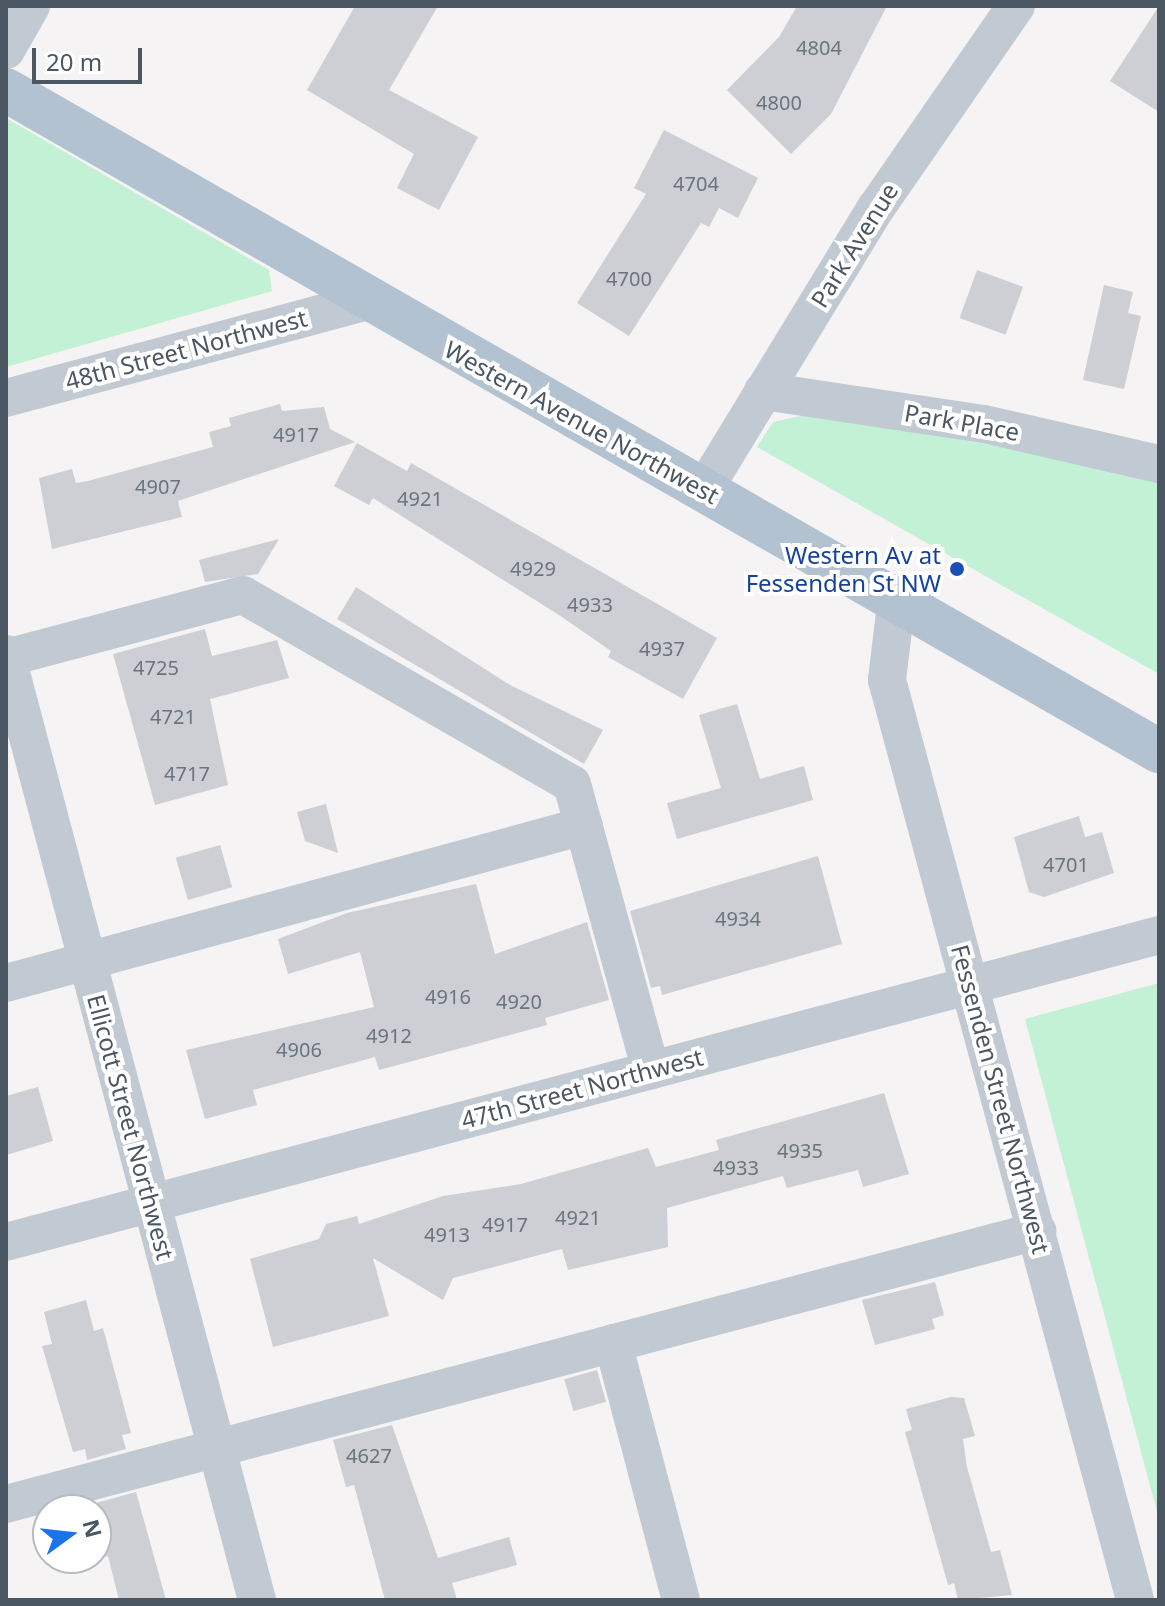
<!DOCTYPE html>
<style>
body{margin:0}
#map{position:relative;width:1165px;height:1606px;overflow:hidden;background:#f5f3f3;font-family:"Noto Sans",sans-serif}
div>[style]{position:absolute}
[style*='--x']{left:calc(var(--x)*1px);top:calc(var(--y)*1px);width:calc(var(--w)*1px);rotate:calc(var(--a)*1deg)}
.green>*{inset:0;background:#c3f1d5}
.building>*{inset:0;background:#cdcfd5;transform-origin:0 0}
.minor>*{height:38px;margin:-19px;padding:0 19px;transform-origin:19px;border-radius:19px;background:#c1cad2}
.major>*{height:44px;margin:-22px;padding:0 22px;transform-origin:22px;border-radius:22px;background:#b3c2d1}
.dots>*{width:22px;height:22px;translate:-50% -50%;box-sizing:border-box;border:4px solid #fff;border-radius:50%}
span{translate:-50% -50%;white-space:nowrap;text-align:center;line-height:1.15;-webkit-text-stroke:8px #fff;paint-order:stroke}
.number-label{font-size:20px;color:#6b747e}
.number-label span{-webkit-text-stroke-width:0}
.street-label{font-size:24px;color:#4a5661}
.transit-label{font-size:24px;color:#164399}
.right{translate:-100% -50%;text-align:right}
.frame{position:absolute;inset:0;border:8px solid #4a5661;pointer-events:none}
.north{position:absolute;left:32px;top:1494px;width:80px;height:80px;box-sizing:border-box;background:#fff;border:2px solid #b7bbc0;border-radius:50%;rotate:75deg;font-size:22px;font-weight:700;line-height:32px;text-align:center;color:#4a5661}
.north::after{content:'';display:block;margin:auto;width:28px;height:36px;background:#1a73e8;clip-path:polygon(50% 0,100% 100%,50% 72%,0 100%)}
.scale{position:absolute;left:32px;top:48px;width:110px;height:36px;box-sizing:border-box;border:4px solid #4a5661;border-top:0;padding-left:10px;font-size:24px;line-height:28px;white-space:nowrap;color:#4a5661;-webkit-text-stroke:6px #fff;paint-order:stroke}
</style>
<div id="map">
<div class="green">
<div style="clip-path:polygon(6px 118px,269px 270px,272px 291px,6px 367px)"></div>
<div style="clip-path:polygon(809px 414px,1063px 457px,1159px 483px,1159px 674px,757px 447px,773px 422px)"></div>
<div style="clip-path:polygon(1159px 983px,1159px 1519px,1025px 1019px)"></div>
</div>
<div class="building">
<div style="clip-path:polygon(355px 6px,438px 6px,389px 90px,478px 137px,439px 210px,397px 188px,414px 154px,307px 90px)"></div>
<div style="clip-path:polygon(797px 6px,887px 6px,831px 114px,791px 154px,727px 90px,779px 37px)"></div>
<div style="clip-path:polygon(1159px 6px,1159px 112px,1110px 81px)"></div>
<div style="clip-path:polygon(664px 130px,758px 178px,738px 218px,719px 208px,709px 227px,701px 223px,629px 336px,577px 303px,646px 194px,634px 188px)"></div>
<div style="left:977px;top:270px;width:49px;height:51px;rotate:20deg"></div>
<div style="clip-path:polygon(1104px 285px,1133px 292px,1128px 313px,1141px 316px,1124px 389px,1083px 380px)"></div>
<div style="clip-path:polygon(280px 404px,282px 411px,324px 407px,330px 429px,355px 442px,178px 501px,182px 517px,52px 549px,39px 478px,72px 469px,76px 483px,88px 481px,213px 447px,209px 432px,231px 426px,229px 418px)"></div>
<div style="clip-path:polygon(357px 443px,407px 471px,411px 463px,717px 638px,683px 699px,608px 657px,611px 651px,559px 615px,373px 498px,369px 505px,334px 486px)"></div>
<div style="clip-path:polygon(279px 539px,258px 574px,205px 582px,199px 560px)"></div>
<div style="clip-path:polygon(356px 587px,510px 685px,603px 730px,584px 764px,337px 619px)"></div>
<div style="clip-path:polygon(205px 629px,212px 656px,277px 640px,289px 678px,210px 699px,228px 785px,155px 805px,113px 654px)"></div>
<div style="clip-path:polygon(737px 704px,760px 779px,804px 766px,813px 800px,677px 839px,667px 803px,721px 788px,699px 715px)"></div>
<div style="clip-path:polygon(326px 804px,338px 853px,305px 841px,297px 812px)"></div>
<div style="clip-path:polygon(1079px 816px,1085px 837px,1102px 832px,1114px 873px,1044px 897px,1029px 892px,1014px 837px)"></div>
<div style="left:220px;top:845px;width:44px;height:46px;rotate:74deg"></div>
<div style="clip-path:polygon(818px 856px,842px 944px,662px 995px,660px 986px,651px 988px,630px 911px)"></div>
<div style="clip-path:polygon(476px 884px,495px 954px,587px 922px,609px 1000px,545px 1018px,547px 1025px,379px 1070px,375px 1057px,253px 1090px,257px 1105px,205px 1119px,186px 1050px,374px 1007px,360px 952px,288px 974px,278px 939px,347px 913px)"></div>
<div style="clip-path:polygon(38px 1087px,53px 1141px,6px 1155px,6px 1096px)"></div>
<div style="clip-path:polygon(884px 1093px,909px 1174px,863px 1187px,858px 1170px,787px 1188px,783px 1176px,667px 1208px,668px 1247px,568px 1270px,562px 1249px,453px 1278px,443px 1300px,373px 1258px,389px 1316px,273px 1347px,250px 1259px,319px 1239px,326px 1224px,357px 1216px,359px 1224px,443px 1196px,521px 1184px,648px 1148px,656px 1167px,719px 1150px,716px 1140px)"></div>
<div style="clip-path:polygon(935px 1282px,944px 1315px,932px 1319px,935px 1329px,875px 1345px,862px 1300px)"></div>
<div style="clip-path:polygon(86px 1300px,94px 1331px,103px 1328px,131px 1433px,122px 1435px,126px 1449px,87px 1460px,85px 1449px,73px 1452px,42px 1346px,52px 1344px,44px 1312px)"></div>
<div style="left:597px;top:1370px;width:33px;height:34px;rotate:74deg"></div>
<div style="clip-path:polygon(951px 1397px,964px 1398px,975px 1436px,963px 1439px,967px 1467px,991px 1552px,1000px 1550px,1012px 1595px,958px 1600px,954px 1583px,948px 1585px,905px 1432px,912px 1430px,906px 1409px)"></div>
<div style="clip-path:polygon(392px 1425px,438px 1558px,509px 1537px,517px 1565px,452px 1583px,457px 1600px,385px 1600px,354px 1485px,346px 1487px,333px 1440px)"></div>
<div style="clip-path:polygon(136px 1492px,145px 1524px,166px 1600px,119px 1600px,108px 1556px,96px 1559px,96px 1503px)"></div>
</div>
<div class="minor">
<div style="--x:6;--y:50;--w:51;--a:-60.4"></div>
<div style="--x:763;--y:391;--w:223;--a:8.5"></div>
<div style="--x:984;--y:424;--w:180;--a:12.9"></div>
<div style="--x:6;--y:398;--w:374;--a:-15"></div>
<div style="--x:703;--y:491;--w:332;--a:-58.6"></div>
<div style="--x:876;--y:208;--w:246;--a:-55.3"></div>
<div style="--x:897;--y:596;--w:85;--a:96.8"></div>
<div style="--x:887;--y:680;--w:953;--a:74.91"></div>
<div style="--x:6;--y:654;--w:979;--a:75.14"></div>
<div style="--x:6;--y:658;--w:245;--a:-14.9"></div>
<div style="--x:243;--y:595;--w:379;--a:29.9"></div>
<div style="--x:572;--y:784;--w:297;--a:74.6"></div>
<div style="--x:6;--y:983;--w:599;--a:-15.2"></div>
<div style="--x:6;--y:1242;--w:1193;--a:-14.91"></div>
<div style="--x:613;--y:1343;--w:266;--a:75.2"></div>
<div style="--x:6;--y:1504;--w:1067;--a:-14.83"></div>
</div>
<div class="major">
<div style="--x:6;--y:90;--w:1329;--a:29.83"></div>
</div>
<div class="dots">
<div style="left:957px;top:569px;background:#1a4fb4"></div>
</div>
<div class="number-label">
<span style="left:819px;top:47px">4804</span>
<span style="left:779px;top:102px">4800</span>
<span style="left:696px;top:183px">4704</span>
<span style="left:629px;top:278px">4700</span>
<span style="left:296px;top:434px">4917</span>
<span style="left:158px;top:486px">4907</span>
<span style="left:420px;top:498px">4921</span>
<span style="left:533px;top:568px">4929</span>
<span style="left:590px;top:604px">4933</span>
<span style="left:662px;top:648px">4937</span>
<span style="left:156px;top:667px">4725</span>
<span style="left:173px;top:716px">4721</span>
<span style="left:187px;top:773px">4717</span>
<span style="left:1066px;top:864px">4701</span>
<span style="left:738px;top:918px">4934</span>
<span style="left:448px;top:996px">4916</span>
<span style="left:519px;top:1001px">4920</span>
<span style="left:389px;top:1035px">4912</span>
<span style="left:299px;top:1049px">4906</span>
<span style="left:800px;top:1150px">4935</span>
<span style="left:736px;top:1167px">4933</span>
<span style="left:578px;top:1217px">4921</span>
<span style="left:505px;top:1224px">4917</span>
<span style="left:447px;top:1234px">4913</span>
<span style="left:369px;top:1455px">4627</span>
</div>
<div class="street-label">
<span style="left:854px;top:245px;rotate:-58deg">Park Avenue</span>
<span style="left:186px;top:349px;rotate:-15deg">48th Street Northwest</span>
<span style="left:582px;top:422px;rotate:29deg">Western Avenue Northwest</span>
<span style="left:962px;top:422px;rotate:10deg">Park Place</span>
<span style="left:582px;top:1088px;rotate:-15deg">47th Street Northwest</span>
<span style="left:1001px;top:1099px;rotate:75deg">Fessenden Street Northwest</span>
<span style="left:131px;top:1127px;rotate:75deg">Ellicott Street Northwest</span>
</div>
<div class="transit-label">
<span class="right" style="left:941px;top:569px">Western Av at<br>Fessenden St NW</span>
</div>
<div class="frame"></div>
<div class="north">N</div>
<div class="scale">20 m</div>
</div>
